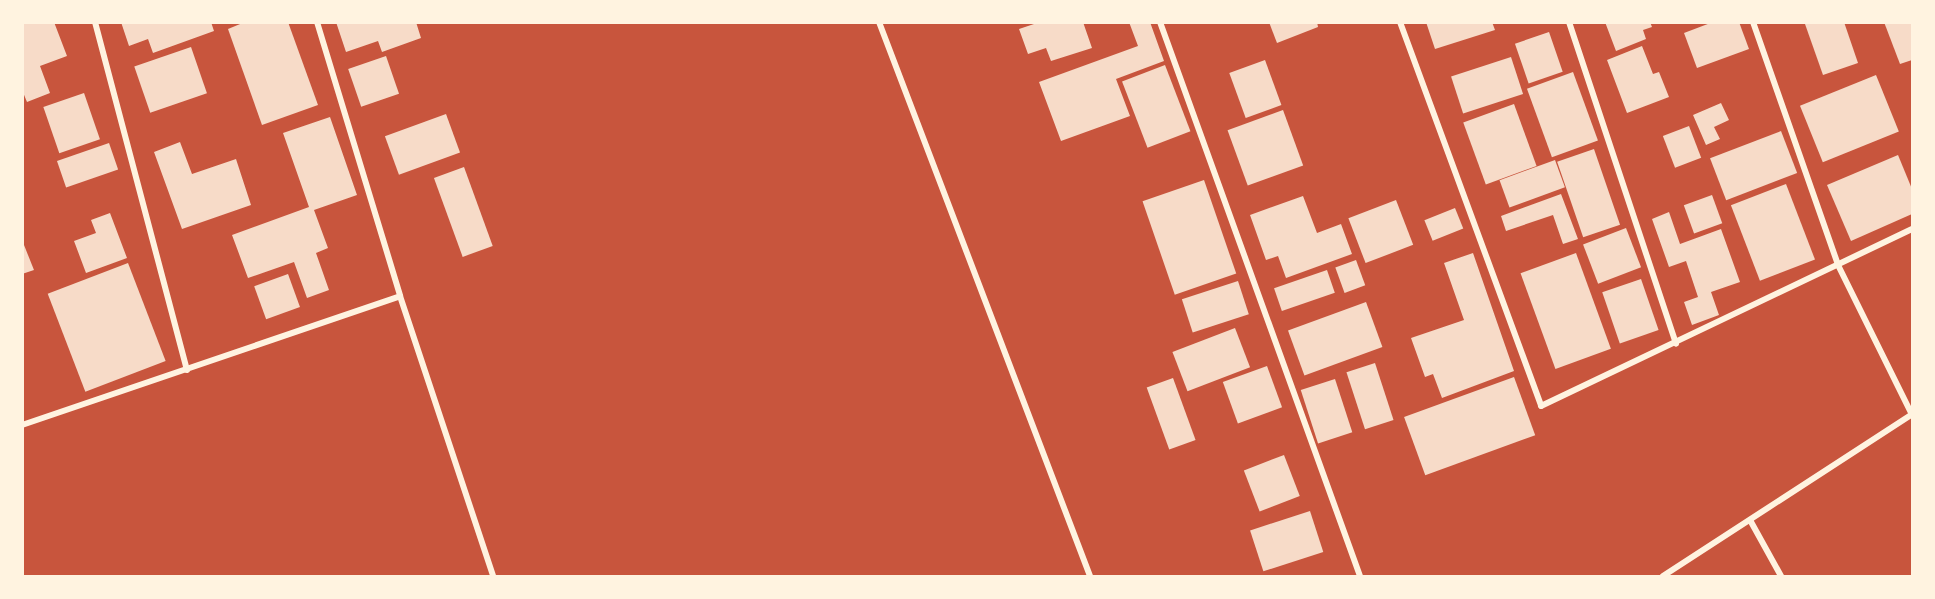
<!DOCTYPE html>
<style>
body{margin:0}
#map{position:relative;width:1935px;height:599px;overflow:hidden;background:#c8553d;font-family:"Roboto Condensed",sans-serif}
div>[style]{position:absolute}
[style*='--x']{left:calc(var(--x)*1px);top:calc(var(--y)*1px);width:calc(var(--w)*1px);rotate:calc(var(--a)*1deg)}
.building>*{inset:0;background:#f7dbc8;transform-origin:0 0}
.minor>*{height:6px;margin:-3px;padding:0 3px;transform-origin:3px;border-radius:3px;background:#fff3e0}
span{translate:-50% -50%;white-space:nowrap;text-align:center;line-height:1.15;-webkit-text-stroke:6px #fff3e0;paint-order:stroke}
.frame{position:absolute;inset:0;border:24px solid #fff3e0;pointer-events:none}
</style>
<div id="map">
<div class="building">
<div style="clip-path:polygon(22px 22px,54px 22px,67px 56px,40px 66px,50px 93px,27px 102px,22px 90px)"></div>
<div style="clip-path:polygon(121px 22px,211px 22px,214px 31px,153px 53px,148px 39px,129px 46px)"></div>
<div style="clip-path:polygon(245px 22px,288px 22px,318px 105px,262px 125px,228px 29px)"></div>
<div style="clip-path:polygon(336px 22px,416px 22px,421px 38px,382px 52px,378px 41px,346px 52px)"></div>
<div style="clip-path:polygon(1040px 22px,1083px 22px,1092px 48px,1051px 61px,1046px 48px,1028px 54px,1019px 29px)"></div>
<div style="clip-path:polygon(1129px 22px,1150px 22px,1164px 61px,1116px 79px,1130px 116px,1061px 141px,1039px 82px,1138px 46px)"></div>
<div style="clip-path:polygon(1269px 22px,1317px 22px,1318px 27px,1277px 43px)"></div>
<div style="clip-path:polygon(1426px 22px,1492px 22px,1495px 30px,1435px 49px)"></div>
<div style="clip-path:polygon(1605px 22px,1650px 22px,1652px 27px,1643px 30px,1646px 39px,1616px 51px)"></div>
<div style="clip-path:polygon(1713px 22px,1739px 22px,1749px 49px,1697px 68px,1684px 33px)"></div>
<div style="clip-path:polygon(1844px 22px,1858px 63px,1823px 75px,1805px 24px)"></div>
<div style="clip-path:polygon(1884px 22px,1912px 22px,1912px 60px,1900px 64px)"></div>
<div style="left:1549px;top:32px;width:42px;height:36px;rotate:71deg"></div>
<div style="clip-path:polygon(1642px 46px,1653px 74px,1659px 72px,1669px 97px,1627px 113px,1607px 60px)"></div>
<div style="left:191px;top:47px;width:49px;height:60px;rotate:71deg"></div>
<div style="left:386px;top:56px;width:40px;height:40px;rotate:71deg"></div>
<div style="left:1511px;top:57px;width:39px;height:63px;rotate:72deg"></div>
<div style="left:1265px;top:60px;width:48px;height:38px;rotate:70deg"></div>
<div style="left:1165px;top:65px;width:71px;height:46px;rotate:69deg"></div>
<div style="left:1573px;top:72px;width:73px;height:49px;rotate:70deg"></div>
<div style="left:1876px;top:75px;width:61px;height:82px;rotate:68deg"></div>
<div style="left:84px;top:93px;width:49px;height:43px;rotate:71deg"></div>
<div style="clip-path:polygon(1721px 103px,1729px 120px,1714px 127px,1720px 139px,1706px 145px,1693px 115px)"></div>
<div style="left:1514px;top:104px;width:66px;height:54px;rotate:70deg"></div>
<div style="left:1283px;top:110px;width:59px;height:59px;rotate:70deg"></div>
<div style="left:446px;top:114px;width:41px;height:65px;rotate:70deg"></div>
<div style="clip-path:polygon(330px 117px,357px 195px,314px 210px,328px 248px,316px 253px,329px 290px,307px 298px,294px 262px,248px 278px,232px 235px,309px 207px,283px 133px)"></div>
<div style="left:1689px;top:126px;width:34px;height:28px;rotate:69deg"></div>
<div style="left:1781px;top:131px;width:45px;height:76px;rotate:69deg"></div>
<div style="clip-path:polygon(180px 142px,192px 174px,236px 159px,251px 205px,182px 229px,154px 152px)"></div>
<div style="left:109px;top:143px;width:28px;height:55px;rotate:71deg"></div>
<div style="left:1594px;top:149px;width:80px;height:39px;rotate:71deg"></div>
<div style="clip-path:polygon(1898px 155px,1912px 189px,1912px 214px,1851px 241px,1827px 185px)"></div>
<div style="left:1555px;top:160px;width:29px;height:59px;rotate:70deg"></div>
<div style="left:464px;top:167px;width:84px;height:32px;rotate:70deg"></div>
<div style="left:1204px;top:180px;width:99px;height:65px;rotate:71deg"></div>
<div style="left:1786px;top:184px;width:81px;height:59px;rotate:69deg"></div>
<div style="clip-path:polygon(1561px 194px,1578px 239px,1563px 244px,1553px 215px,1506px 231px,1501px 216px)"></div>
<div style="left:1712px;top:195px;width:30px;height:30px;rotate:70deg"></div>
<div style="clip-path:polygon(1303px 196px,1317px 233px,1341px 224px,1352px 254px,1286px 278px,1278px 256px,1266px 260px,1250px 215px)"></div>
<div style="left:1396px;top:200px;width:48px;height:51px;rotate:69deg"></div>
<div style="left:1455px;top:208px;width:22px;height:33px;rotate:68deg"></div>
<div style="clip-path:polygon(1669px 212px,1680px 244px,1721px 229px,1740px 282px,1711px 292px,1719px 315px,1692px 325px,1684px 302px,1698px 297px,1686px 261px,1669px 267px,1652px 219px)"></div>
<div style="clip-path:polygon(110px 213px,127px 258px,86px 273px,74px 241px,96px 233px,91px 220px)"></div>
<div style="left:1626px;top:228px;width:42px;height:46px;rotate:69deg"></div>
<div style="clip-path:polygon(22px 240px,34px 270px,22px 274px)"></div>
<div style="clip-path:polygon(1473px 253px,1514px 371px,1442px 398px,1433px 374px,1425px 377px,1411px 338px,1464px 320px,1444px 263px)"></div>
<div style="left:1576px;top:253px;width:102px;height:59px;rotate:70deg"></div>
<div style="left:1356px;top:260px;width:27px;height:22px;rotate:70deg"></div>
<div style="left:128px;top:263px;width:105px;height:86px;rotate:69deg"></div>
<div style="left:1327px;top:270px;width:24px;height:56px;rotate:71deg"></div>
<div style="left:288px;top:274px;width:35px;height:36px;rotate:70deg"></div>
<div style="left:1641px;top:279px;width:54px;height:41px;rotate:71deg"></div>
<div style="left:1238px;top:281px;width:35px;height:59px;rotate:72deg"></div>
<div style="left:1366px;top:302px;width:48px;height:83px;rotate:70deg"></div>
<div style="left:1235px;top:328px;width:42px;height:67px;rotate:69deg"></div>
<div style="left:1375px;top:363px;width:60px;height:30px;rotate:72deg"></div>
<div style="left:1267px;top:366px;width:44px;height:47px;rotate:70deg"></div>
<div style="left:1514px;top:377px;width:62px;height:117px;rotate:70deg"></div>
<div style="left:1173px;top:378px;width:66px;height:28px;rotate:70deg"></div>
<div style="left:1335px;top:379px;width:56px;height:36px;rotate:72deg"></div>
<div style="left:1284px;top:455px;width:44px;height:43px;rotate:69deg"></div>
<div style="left:1310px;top:511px;width:43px;height:63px;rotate:72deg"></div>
</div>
<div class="minor">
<div style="--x:95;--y:22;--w:360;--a:75.2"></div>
<div style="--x:317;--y:22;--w:286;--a:73.1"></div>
<div style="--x:400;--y:296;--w:295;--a:71.6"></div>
<div style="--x:879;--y:22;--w:593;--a:69.15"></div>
<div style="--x:1160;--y:22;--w:589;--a:70.15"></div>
<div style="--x:1400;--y:22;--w:409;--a:69.8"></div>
<div style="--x:1541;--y:406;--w:411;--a:-25.5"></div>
<div style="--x:1569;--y:22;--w:339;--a:71.6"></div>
<div style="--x:1753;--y:22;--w:257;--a:70.7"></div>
<div style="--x:1838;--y:265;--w:167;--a:63.7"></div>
<div style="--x:22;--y:425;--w:399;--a:-18.8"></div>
<div style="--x:1750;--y:520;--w:64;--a:61"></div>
<div style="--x:1663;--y:576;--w:297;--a:-33"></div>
</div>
<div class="frame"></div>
</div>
